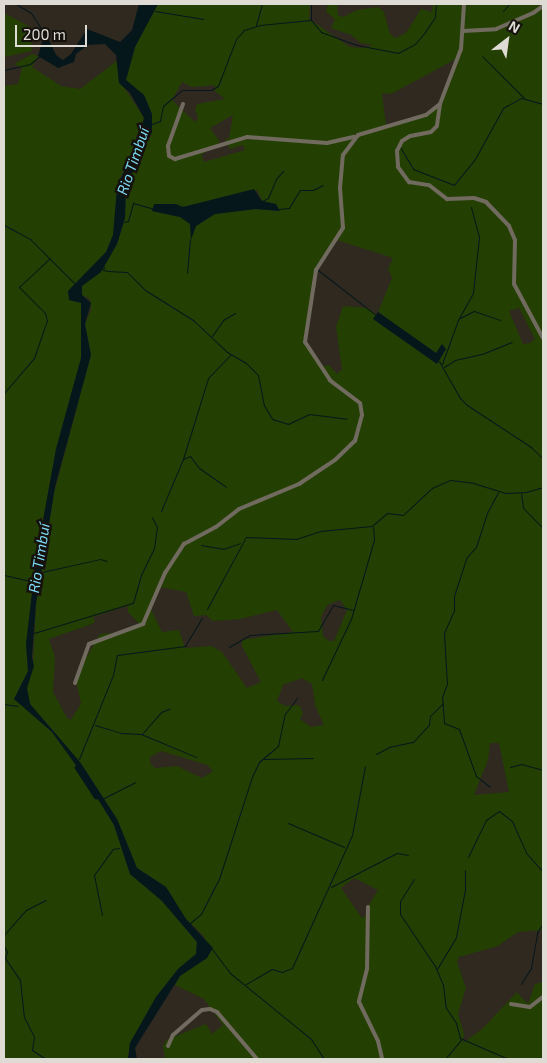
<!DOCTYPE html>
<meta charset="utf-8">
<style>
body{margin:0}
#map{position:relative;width:547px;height:1063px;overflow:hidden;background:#2f2920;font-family:"Exo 2",sans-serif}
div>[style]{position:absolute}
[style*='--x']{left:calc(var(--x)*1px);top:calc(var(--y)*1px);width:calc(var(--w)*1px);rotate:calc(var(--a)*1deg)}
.green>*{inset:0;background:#243f02}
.water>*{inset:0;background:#06171c}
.stream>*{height:1px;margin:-0.5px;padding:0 0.5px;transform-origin:0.5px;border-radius:0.5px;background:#06171c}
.river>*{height:4.5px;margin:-2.25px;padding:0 2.25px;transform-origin:2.25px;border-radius:2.25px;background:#06171c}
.minor>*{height:4px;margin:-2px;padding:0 2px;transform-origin:2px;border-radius:2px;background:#706a5f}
span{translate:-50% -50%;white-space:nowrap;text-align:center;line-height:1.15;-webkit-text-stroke:5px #15120e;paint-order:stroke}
.water-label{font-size:15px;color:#7edaf4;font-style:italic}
.frame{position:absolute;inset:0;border:5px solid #dedad4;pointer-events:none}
.north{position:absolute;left:482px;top:15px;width:50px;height:50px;-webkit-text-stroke:4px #15120e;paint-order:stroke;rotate:30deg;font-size:14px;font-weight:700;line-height:20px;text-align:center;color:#dedad4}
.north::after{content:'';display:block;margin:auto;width:18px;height:22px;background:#dedad4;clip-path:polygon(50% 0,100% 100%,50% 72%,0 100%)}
.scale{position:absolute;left:15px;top:25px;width:72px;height:22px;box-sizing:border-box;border:2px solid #dedad4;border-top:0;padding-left:6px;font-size:15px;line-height:18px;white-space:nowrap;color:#dedad4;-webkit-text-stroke:4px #15120e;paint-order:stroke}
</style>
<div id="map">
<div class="green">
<div style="clip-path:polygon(evenodd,158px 4px,310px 4px,309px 19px,350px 47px,361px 48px,374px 45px,361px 43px,351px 35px,331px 28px,335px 19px,326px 12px,328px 4px,337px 4px,338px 15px,343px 17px,357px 10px,378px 7px,384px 12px,390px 34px,395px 38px,406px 33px,421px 9px,432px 12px,433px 4px,543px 4px,543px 930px,518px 932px,498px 946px,459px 957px,457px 962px,466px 988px,458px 1014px,464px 1033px,463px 1043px,482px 1029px,517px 992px,528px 1004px,535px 984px,543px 982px,543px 1059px,165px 1059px,163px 1046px,166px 1040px,206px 1024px,212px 1034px,223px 1025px,204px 999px,175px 985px,180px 976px,207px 958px,204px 936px,186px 919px,166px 887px,137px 868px,117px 819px,83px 766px,30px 704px,27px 688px,33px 662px,36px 604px,54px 493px,91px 355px,85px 324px,91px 310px,90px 299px,82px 295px,82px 286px,101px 272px,117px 244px,125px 218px,126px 186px,152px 132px,152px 114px,144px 95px,126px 80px,135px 47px,158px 4px,456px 59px,437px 107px,426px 113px,386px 126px,382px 93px,391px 94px,456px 59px,158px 4px,182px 82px,192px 87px,215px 85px,215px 91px,225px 99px,197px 104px,195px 109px,198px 118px,195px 122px,172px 100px,182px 82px,158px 4px,233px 115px,229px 138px,225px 140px,230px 149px,243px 145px,245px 150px,204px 162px,201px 155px,220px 142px,210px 128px,233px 115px,158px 4px,257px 190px,262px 201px,276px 204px,278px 211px,256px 209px,215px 214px,196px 226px,191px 238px,191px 224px,180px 217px,152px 211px,182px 207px,257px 190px,158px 4px,337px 240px,393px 258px,388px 269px,392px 278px,378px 312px,436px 353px,446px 349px,437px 364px,374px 319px,377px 315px,368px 308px,343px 306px,336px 327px,342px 369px,337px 374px,329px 365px,321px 367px,305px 343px,317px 265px,337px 240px,158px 4px,519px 308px,535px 339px,530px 343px,523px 344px,509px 311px,519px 308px,158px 4px,159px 587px,186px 592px,194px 616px,206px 615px,213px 621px,240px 619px,277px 610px,293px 632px,242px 640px,242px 646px,261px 682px,247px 688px,222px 652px,211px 646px,185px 648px,179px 630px,162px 632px,151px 609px,159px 587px,158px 4px,340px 600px,347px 610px,337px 634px,334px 641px,329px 641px,323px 636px,321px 617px,327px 605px,340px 600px,158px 4px,127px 606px,128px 612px,139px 624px,114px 633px,100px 634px,75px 677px,81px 703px,71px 720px,67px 718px,53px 692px,55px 657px,49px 639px,89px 625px,95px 622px,93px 617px,127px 606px,158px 4px,302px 678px,312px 684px,315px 705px,324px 725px,311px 727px,300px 719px,303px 713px,299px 705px,285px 706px,277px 701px,283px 685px,302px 678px,158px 4px,490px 743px,499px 743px,509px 792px,474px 795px,488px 760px,490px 743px,158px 4px,161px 751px,207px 765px,213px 771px,202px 778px,177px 766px,155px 768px,150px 763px,150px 757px,161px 751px,158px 4px,354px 878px,378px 890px,368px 906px,368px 915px,362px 918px,341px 888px,354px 878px)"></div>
<div style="clip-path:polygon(4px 13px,30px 27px,32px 51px,4px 57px)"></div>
<div style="clip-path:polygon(32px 54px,38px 56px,32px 67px,61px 86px,80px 89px,118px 60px,118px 78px,144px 118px,138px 141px,119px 180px,113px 235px,106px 252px,68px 291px,81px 302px,81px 358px,56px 449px,36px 559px,26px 644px,28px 671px,14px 699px,52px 732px,83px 775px,114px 825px,130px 874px,162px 901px,197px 942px,196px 954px,178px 969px,156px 997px,130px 1043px,128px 1059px,4px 1059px,4px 86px,18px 84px,22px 68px,14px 64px)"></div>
</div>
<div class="water">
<div style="clip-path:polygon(139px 4px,158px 4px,135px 47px,126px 80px,144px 95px,152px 114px,152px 132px,126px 186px,125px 218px,117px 244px,101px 272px,82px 286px,82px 295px,91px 303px,85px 324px,91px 355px,55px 487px,36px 604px,32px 657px,34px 666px,27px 688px,30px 704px,80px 762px,117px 819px,137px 868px,166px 887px,186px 919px,213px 948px,207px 958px,180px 976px,135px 1048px,137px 1059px,128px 1059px,130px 1043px,156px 997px,178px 969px,196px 954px,197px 942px,162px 901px,130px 874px,114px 825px,83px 775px,52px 732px,14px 699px,28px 671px,26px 644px,36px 559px,56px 449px,81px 358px,81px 303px,69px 300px,68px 291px,106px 252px,113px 235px,117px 187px,138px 141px,144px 118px,130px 93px,119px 83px,116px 55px,105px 44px,88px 45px,76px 54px,74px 62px,58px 68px,38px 56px,45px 32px,56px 55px,63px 60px,71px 54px,87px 29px,120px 42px,132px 30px)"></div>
<div style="clip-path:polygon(254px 189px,262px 201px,276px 204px,280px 211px,256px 209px,215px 214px,196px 226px,191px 240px,190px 224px,180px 217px,152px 211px,154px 204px,176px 204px,183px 207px)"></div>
<div style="clip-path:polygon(378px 312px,436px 353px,442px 344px,446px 349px,437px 364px,373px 319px)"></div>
</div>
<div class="stream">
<div style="--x:16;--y:4;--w:17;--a:31"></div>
<div style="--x:31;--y:13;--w:24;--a:57"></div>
<div style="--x:311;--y:4;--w:16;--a:90"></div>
<div style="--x:311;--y:20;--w:16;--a:50"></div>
<div style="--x:321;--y:32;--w:38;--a:20"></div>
<div style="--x:357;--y:45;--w:42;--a:11"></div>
<div style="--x:398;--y:53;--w:19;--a:-28"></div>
<div style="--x:415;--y:44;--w:16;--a:-50"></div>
<div style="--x:425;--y:32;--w:18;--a:-56"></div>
<div style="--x:435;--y:17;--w:13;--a:-86"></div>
<div style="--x:155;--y:11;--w:49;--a:9.5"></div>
<div style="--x:503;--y:11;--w:9;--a:-49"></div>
<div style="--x:256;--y:25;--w:22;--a:-74"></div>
<div style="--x:482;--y:56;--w:59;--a:45"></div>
<div style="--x:4;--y:70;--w:27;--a:-13"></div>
<div style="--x:30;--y:64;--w:13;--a:-39"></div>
<div style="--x:152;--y:124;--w:9;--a:-21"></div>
<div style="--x:160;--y:121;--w:15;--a:-79"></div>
<div style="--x:163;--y:106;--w:25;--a:-40"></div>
<div style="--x:182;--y:90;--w:29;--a:0"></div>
<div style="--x:211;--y:90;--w:8;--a:-30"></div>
<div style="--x:218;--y:86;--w:50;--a:-69"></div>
<div style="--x:236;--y:39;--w:12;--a:-48"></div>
<div style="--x:244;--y:30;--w:17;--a:-17"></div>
<div style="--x:260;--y:25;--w:51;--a:-5.6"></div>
<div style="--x:400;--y:147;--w:26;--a:59"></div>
<div style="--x:413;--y:169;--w:44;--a:21.3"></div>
<div style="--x:454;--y:185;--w:33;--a:-51"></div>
<div style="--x:475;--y:159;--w:58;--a:-61.2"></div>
<div style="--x:503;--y:108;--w:21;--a:-29"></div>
<div style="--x:521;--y:98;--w:23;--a:15"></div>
<div style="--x:262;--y:201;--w:7;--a:-27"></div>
<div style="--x:268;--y:198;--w:21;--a:-67"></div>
<div style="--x:276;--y:179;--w:11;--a:-49"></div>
<div style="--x:279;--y:209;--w:10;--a:-6"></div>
<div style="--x:289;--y:208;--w:21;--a:-59"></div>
<div style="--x:300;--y:190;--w:13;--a:0"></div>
<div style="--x:313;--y:190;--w:11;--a:-27"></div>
<div style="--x:124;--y:222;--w:4;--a:-14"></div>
<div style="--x:128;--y:221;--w:19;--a:-74"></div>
<div style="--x:133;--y:203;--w:22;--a:16"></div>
<div style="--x:4;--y:225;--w:30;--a:28"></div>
<div style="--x:30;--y:239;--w:65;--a:45"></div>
<div style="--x:104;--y:267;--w:3;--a:108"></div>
<div style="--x:103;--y:270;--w:5;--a:11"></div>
<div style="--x:108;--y:271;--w:19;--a:3"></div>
<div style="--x:127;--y:272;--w:25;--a:45"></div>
<div style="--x:145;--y:290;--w:57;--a:32"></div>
<div style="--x:193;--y:320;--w:47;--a:43.3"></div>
<div style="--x:227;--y:352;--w:22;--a:30"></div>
<div style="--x:246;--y:363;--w:17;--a:45"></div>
<div style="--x:258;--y:375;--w:31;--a:79"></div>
<div style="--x:264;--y:405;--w:16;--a:60"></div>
<div style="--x:272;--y:419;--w:17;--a:17"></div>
<div style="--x:288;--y:424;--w:23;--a:-25"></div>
<div style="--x:309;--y:414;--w:38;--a:7"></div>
<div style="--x:318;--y:270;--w:75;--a:37.9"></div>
<div style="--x:187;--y:273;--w:34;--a:-85"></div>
<div style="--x:460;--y:318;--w:16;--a:-27"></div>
<div style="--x:474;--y:311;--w:28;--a:19"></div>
<div style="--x:212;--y:336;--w:19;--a:-55"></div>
<div style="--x:223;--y:320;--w:14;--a:-30"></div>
<div style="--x:439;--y:361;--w:43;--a:60.4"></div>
<div style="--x:460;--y:398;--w:10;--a:45"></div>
<div style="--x:467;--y:405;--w:77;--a:33.3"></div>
<div style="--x:531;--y:447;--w:17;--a:45"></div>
<div style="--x:442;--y:364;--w:47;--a:-70"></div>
<div style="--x:458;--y:320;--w:31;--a:-61"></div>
<div style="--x:473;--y:293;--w:56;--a:-83.9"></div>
<div style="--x:479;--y:237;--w:31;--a:-105"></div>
<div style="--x:444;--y:367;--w:13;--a:-32"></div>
<div style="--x:455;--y:360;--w:28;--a:-13"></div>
<div style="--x:482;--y:354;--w:32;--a:-22"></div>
<div style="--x:4;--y:393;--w:46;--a:-49.4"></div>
<div style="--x:34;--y:358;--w:39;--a:-71"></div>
<div style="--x:47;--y:321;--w:8;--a:-104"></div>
<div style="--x:45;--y:313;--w:37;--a:-135"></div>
<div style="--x:19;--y:287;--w:42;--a:-43.1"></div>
<div style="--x:183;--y:459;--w:8;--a:-23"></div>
<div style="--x:190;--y:456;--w:15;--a:53"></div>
<div style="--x:199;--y:468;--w:33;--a:35"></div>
<div style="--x:521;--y:493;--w:15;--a:82"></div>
<div style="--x:523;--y:508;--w:28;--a:45"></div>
<div style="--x:161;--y:511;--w:56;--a:-67.1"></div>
<div style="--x:183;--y:459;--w:85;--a:-72.8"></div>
<div style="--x:208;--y:378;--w:32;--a:-46"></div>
<div style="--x:201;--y:545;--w:22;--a:10"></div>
<div style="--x:223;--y:549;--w:18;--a:-19"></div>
<div style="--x:42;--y:572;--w:59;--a:-12.6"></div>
<div style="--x:100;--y:559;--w:7;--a:16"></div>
<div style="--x:4;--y:575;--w:31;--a:13"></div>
<div style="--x:207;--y:609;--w:82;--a:-61.6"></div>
<div style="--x:246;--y:537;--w:50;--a:2.3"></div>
<div style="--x:296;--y:539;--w:25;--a:-18"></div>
<div style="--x:320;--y:531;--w:52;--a:-5.5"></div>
<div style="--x:372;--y:526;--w:20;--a:-41"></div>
<div style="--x:387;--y:513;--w:16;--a:7"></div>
<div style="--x:403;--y:515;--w:40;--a:-43"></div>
<div style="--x:432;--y:488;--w:20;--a:-24"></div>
<div style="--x:450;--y:480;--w:23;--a:7"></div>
<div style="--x:473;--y:483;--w:34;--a:17"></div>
<div style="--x:506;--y:493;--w:20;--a:-3"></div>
<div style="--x:526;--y:492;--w:18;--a:-16"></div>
<div style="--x:34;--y:633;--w:103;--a:-16.9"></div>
<div style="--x:133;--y:603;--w:29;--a:-74"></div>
<div style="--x:141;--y:575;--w:30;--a:-64"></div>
<div style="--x:154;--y:548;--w:21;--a:-82"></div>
<div style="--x:157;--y:527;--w:11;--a:-117"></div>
<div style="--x:229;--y:647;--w:24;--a:-30"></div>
<div style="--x:250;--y:635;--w:68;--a:-3.4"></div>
<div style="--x:318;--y:631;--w:30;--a:-60"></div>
<div style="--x:333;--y:605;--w:21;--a:14"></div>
<div style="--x:322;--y:680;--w:68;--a:-64.6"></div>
<div style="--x:351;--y:619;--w:82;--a:-73.8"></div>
<div style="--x:374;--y:540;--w:13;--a:-94"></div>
<div style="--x:4;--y:704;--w:14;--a:8"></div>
<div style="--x:95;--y:725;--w:27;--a:17"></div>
<div style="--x:121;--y:733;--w:20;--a:3"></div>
<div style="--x:141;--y:734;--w:60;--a:22.7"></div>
<div style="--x:142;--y:734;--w:29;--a:-49"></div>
<div style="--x:161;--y:712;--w:9;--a:-21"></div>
<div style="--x:376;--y:754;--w:15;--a:-28"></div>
<div style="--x:389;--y:747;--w:25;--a:-12"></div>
<div style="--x:413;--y:742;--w:23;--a:-47"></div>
<div style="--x:429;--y:725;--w:9;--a:-84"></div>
<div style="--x:430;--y:716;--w:18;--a:-45"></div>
<div style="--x:79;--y:759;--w:91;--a:-68"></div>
<div style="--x:113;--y:675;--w:20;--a:-79"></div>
<div style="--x:117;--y:655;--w:69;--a:-7.5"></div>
<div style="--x:185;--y:646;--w:33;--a:-59"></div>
<div style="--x:264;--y:759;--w:49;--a:-1.2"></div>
<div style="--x:510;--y:767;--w:11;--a:-15"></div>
<div style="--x:521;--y:764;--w:23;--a:15"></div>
<div style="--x:490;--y:787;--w:18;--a:-142"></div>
<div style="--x:476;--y:776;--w:50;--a:-109.9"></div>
<div style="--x:459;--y:729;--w:16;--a:-158"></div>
<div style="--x:444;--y:723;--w:26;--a:-94"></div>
<div style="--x:442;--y:697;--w:14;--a:-69"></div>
<div style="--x:447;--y:684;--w:51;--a:-93.4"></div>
<div style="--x:444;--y:633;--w:24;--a:-66"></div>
<div style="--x:454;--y:611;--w:15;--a:-90"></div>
<div style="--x:454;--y:596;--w:40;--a:-72"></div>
<div style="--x:466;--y:558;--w:15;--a:-48"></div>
<div style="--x:476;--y:547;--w:38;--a:-72"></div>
<div style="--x:488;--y:511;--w:21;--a:-62"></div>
<div style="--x:102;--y:799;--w:37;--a:-27"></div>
<div style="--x:288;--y:823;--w:61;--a:23.2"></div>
<div style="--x:468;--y:857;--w:41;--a:-64.1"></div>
<div style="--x:486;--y:820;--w:16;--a:-35"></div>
<div style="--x:499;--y:811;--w:16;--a:38"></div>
<div style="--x:512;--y:821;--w:36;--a:66"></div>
<div style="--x:527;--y:854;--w:24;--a:48"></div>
<div style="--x:414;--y:879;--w:26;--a:122"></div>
<div style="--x:400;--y:901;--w:13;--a:90"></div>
<div style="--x:400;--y:914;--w:63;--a:56.1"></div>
<div style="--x:435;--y:966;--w:21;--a:67"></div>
<div style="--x:443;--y:985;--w:23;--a:83"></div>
<div style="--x:446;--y:1008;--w:18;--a:56"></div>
<div style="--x:456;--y:1023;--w:16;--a:75"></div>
<div style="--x:460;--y:1038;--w:52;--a:23.6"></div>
<div style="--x:331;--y:887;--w:74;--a:-27.3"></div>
<div style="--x:397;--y:853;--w:11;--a:10"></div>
<div style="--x:102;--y:915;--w:41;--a:-101.3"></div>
<div style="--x:94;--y:875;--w:32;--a:-54"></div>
<div style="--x:113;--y:849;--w:6;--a:-9"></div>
<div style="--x:189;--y:924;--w:16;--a:-40"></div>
<div style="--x:201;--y:914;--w:39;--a:-63"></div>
<div style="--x:219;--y:879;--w:107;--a:-72.1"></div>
<div style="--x:252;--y:777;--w:17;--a:-65"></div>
<div style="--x:259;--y:762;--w:25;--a:-40"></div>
<div style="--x:278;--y:746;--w:33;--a:-78"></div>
<div style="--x:285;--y:714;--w:20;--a:-53"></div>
<div style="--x:4;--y:935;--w:33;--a:-49"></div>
<div style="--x:26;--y:910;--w:22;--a:-27"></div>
<div style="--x:4;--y:946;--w:7;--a:63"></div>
<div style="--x:7;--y:952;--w:6;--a:108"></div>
<div style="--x:5;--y:958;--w:27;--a:56"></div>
<div style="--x:20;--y:980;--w:37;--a:84"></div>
<div style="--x:24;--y:1017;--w:22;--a:63"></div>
<div style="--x:34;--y:1037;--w:13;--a:99"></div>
<div style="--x:32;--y:1050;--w:17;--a:33"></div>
<div style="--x:212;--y:949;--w:30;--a:53"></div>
<div style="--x:230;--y:973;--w:104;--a:39.2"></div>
<div style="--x:311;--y:1039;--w:24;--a:57"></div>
<div style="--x:437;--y:969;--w:37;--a:-59"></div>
<div style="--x:456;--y:937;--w:48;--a:-79.2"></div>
<div style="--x:465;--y:890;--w:20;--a:-90"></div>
<div style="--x:246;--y:984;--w:30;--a:-30"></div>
<div style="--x:272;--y:969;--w:10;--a:17"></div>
<div style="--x:282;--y:972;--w:11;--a:-22"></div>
<div style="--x:292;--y:968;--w:146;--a:-65.7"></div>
<div style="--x:352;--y:835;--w:70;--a:-79.3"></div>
<div style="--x:521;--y:984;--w:19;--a:-58"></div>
<div style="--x:531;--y:968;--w:36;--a:-80"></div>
<div style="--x:537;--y:933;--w:12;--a:-59"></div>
<div style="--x:445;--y:1059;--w:25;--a:-50"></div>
</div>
<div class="river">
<div style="--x:77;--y:767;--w:35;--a:57"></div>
</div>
<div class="minor">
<div style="--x:464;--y:4;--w:45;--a:93.8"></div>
<div style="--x:461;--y:49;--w:59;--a:110.9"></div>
<div style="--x:440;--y:104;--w:22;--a:98"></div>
<div style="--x:437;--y:126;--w:8;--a:135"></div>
<div style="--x:431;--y:132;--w:21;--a:169"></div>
<div style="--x:410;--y:136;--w:9;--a:148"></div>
<div style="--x:402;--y:141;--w:11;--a:117"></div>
<div style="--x:397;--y:151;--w:16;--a:86"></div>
<div style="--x:398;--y:167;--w:19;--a:54"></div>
<div style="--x:409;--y:182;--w:20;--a:9"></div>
<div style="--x:429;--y:185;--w:23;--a:38"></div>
<div style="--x:447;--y:199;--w:27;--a:-2"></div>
<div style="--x:474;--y:198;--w:13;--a:18"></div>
<div style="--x:486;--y:202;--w:33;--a:46"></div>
<div style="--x:509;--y:226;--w:15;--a:67"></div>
<div style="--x:515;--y:240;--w:44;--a:91.3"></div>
<div style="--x:514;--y:284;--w:61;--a:61.8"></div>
<div style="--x:463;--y:31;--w:33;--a:-3"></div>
<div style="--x:496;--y:29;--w:40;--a:-23.4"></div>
<div style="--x:533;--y:13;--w:12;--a:-35"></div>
<div style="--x:183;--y:104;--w:45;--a:109.7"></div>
<div style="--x:168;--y:146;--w:10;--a:84"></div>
<div style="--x:169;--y:156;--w:7;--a:27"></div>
<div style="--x:175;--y:159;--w:75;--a:-17"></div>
<div style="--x:247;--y:137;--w:80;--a:4.3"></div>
<div style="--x:327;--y:143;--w:28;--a:-13"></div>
<div style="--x:75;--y:683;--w:41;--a:-70.3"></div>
<div style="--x:89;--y:644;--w:58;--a:-20.3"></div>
<div style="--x:143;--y:624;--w:56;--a:-66.7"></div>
<div style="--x:165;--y:573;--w:35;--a:-57"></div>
<div style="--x:184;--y:544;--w:36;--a:-28"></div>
<div style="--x:216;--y:527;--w:29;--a:-38"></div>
<div style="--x:239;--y:509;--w:65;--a:-22.6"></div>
<div style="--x:299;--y:484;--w:43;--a:-33.7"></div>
<div style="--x:335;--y:460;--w:28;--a:-44"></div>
<div style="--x:355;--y:441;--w:27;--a:-75"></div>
<div style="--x:362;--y:415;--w:12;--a:-99"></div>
<div style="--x:360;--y:403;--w:38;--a:-143"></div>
<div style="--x:330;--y:380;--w:45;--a:-123.3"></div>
<div style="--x:305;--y:342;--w:73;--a:-81.3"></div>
<div style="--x:316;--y:270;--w:50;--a:-57.3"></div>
<div style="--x:343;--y:228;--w:40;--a:-94.3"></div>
<div style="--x:340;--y:188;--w:33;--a:-85"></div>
<div style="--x:343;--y:155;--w:25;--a:-53"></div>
<div style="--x:358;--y:135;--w:71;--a:-16.4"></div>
<div style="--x:426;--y:115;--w:18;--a:-38"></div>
<div style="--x:368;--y:907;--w:62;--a:90.9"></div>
<div style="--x:367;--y:969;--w:34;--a:104"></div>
<div style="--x:359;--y:1002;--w:43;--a:64"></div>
<div style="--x:378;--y:1041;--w:18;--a:77"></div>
<div style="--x:511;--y:1004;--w:19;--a:9"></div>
<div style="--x:530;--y:1007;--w:16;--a:-38"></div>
<div style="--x:168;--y:1046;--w:12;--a:-66"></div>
<div style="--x:173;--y:1035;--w:38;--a:-41"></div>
<div style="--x:202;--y:1010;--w:8;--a:-7"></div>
<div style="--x:210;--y:1009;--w:8;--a:23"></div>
<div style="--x:217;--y:1012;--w:62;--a:49.6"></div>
</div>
<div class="water-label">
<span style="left:133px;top:161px;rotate:-71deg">Rio Timbuí</span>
<span style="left:39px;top:558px;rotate:-81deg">Rio Timbuí</span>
</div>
<div class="frame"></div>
<div class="north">N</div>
<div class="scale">200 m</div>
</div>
